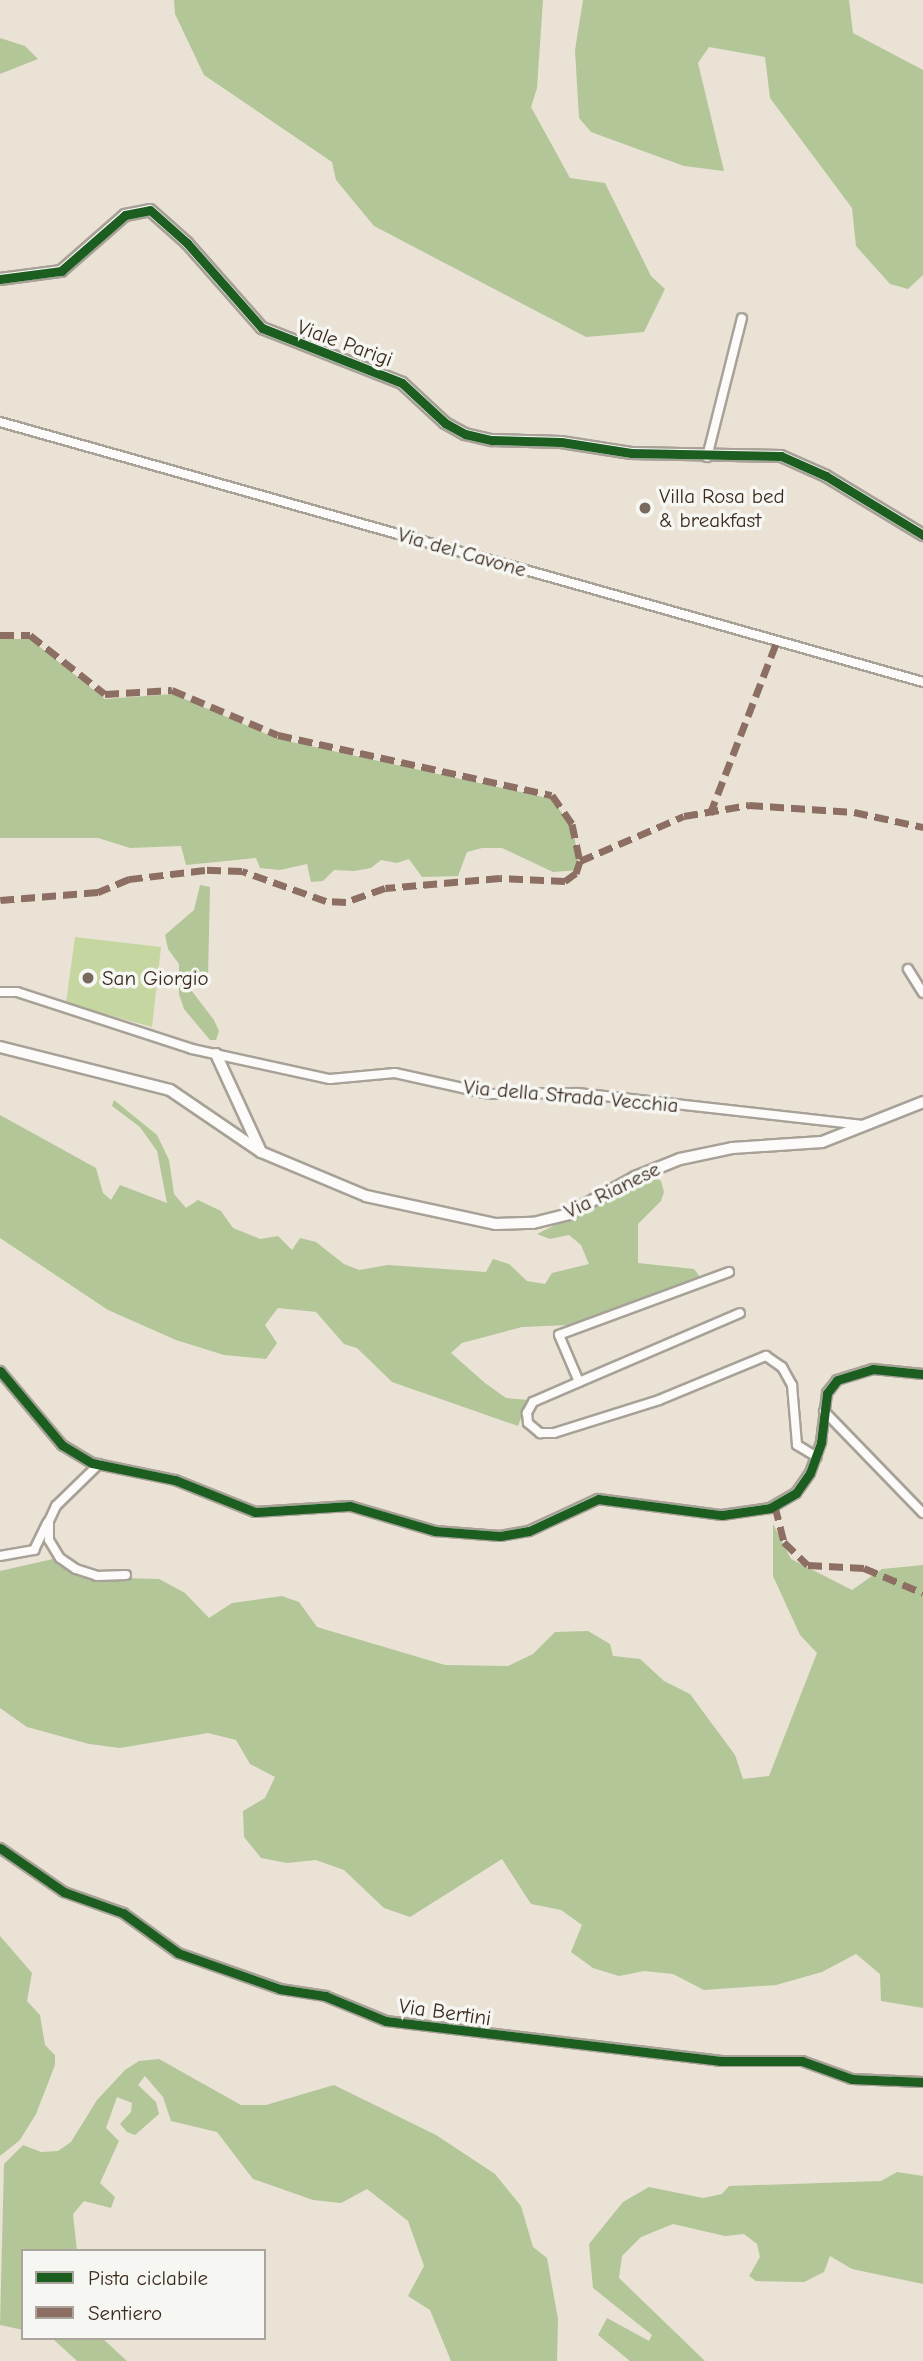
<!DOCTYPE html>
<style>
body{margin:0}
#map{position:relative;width:923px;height:2361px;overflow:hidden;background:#eae2d5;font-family:"Comic Neue",sans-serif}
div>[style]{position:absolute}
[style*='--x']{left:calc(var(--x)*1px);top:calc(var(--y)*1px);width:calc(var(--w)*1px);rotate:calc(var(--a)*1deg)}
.green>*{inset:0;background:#c5d6a1}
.forest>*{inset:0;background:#b2c698}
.roads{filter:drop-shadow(2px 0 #a7a197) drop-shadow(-2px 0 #a7a197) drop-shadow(0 2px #a7a197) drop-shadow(0 -2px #a7a197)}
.minor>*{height:8px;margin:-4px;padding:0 4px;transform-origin:4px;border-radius:4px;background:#fcfbf9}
.tertiary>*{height:10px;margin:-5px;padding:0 5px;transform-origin:5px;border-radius:5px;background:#fcfbf9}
.secondary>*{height:10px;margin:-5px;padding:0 5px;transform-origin:5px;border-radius:5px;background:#fcfbf9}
.quiet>*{height:7px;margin-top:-3.5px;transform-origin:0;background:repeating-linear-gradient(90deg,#8d6e63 0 14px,transparent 0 21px)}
.cycleway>*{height:9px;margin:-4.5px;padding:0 4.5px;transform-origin:4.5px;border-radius:4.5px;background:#1b5e20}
.dots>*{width:19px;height:19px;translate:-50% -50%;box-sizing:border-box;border:4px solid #f6f6f2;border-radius:50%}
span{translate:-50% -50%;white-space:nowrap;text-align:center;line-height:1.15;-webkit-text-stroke:7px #f6f6f2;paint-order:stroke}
.street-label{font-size:21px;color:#3b2a1e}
.poi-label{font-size:21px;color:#3b2a1e}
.left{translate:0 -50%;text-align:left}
.legend{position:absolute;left:21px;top:2249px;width:245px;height:91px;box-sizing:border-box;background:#f6f6f2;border:2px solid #aba49d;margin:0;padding:9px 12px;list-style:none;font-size:21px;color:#3b2a1e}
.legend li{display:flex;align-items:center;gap:14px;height:35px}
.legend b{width:35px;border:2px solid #aba49d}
</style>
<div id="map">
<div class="green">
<div style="clip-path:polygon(75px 937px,161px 947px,152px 1027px,66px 1003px)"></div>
</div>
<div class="forest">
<div style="clip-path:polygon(174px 0,543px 0,537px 88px,531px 107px,570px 178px,605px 183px,651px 276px,665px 289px,644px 332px,586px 337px,374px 226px,336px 180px,332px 162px,204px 75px,175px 14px)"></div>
<div style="clip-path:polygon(583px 0,849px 0,853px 33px,923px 70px,923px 275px,908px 289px,890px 284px,856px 246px,852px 208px,770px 98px,765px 57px,709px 47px,698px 63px,724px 171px,684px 166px,591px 132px,579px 118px,575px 50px)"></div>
<div style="clip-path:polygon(0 38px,25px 46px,38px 59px,0 74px)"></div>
<div style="clip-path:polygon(0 639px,30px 639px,105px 699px,173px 694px,278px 739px,552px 799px,573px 829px,580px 870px,553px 872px,502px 848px,482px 848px,467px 852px,458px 876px,422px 877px,409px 859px,397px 863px,381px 860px,371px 868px,354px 871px,334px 870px,323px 881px,311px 882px,307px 864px,280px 870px,260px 868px,256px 858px,186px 865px,181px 846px,130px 848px,98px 838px,0 838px)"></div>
<div style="clip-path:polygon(200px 885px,210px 887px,208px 977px,191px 990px,214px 1020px,219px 1031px,216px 1040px,210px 1040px,184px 1009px,179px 994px,179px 964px,168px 949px,165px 935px,194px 910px)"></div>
<div style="clip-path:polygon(114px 1100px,157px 1135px,169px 1160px,174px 1194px,186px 1208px,198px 1200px,221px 1211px,233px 1228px,260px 1239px,278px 1236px,292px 1250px,300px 1238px,316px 1242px,344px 1264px,359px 1270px,388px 1265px,486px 1272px,493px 1259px,509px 1264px,527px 1281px,545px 1284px,552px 1273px,589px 1264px,581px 1245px,569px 1235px,550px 1239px,537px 1234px,653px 1176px,661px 1181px,664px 1192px,661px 1201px,638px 1224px,638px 1263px,694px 1269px,700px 1277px,569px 1325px,522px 1327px,462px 1343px,451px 1353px,485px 1383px,506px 1398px,528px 1400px,518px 1426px,392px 1382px,357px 1348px,344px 1344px,316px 1312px,278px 1308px,265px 1325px,277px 1343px,266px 1359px,224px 1355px,176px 1340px,108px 1310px,0 1238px,0 1115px,96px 1168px,103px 1193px,111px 1200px,120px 1185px,167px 1203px,157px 1151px,140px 1127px,112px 1106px)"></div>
<div style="clip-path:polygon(773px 1524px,791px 1559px,852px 1590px,882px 1569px,923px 1565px,923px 2008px,881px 2001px,880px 1974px,856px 1954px,822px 1972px,776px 1985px,704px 1990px,673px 1974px,644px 1971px,619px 1976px,593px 1968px,571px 1952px,582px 1925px,561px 1910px,531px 1904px,502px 1859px,410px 1917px,384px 1908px,344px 1870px,316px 1860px,287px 1863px,261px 1858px,244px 1837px,243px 1811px,265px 1798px,275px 1777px,250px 1764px,236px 1740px,208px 1733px,120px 1748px,89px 1744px,27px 1727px,0 1708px,0 1571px,53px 1559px,79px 1577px,159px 1579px,185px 1593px,209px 1618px,232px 1603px,282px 1596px,299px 1602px,317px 1627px,445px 1665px,508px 1666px,533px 1654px,555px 1632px,588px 1631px,610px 1644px,613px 1656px,640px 1659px,664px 1681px,690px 1694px,735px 1755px,743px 1779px,769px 1776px,817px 1653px,800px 1635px,773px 1576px)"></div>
<div style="clip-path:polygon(0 1936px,32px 1973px,27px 2001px,40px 2015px,45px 2045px,55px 2055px,55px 2065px,36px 2114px,20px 2140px,0 2156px)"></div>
<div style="clip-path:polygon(159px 2059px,241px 2105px,266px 2105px,334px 2085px,436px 2135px,495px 2174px,521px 2206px,533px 2247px,547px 2258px,558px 2319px,557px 2361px,451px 2361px,430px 2310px,408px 2296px,424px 2266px,408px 2221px,367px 2189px,341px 2203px,313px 2200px,253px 2179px,217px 2132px,171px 2121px,163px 2097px,145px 2076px,138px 2085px,156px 2102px,159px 2114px,135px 2135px,127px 2132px,120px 2124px,131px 2112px,132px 2103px,117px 2097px,106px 2128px,119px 2141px,100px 2183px,115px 2197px,111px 2208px,84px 2201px,73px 2214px,77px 2251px,23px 2251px,23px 2330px,0 2325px,4px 2164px,23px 2145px,41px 2152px,58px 2151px,71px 2142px,97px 2100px,125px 2070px,139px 2061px)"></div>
<div style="clip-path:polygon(897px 2172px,923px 2176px,923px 2284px,852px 2269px,830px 2256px,824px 2272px,804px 2282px,756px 2281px,749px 2276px,760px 2257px,757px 2244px,744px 2234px,725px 2236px,673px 2224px,641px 2237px,622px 2256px,619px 2278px,705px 2361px,630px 2361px,598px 2335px,607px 2318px,649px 2341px,652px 2335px,593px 2288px,589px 2244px,623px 2202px,649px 2187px,703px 2198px,722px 2194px,729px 2186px,881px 2181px)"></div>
<div style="clip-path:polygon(52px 2338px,102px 2338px,127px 2361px,77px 2361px)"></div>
</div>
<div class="roads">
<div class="minor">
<div style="--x:0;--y:422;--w:959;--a:15.73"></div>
<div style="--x:707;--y:457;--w:143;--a:-75.9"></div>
<div style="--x:908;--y:969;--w:28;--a:58"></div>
<div style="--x:0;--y:992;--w:17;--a:0"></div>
<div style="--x:17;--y:992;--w:184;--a:18"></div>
<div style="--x:192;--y:1049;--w:141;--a:12.3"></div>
<div style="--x:330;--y:1079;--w:65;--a:-5.3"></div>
<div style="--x:395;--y:1073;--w:97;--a:12.5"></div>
<div style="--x:490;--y:1094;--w:87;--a:-0.7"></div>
<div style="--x:577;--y:1093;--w:286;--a:6.4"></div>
<div style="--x:729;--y:1272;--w:181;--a:159.7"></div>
<div style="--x:559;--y:1335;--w:51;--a:66.9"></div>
<div style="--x:579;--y:1382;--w:50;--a:156.5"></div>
<div style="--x:533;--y:1402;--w:13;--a:119"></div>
<div style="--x:527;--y:1413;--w:10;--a:84"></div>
<div style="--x:528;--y:1423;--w:16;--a:40"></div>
<div style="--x:540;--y:1433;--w:14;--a:0"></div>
<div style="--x:554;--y:1433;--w:110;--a:-17.4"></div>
<div style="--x:659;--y:1400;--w:116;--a:-22.4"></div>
<div style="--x:766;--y:1356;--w:19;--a:35"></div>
<div style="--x:782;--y:1367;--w:21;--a:61"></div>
<div style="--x:792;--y:1385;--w:60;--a:85.2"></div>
<div style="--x:797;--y:1445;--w:23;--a:31"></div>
<div style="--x:0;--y:1371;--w:97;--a:50"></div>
<div style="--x:62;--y:1445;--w:35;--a:31"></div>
<div style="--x:92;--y:1463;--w:85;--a:11.6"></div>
<div style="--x:175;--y:1480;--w:86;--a:21.8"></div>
<div style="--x:255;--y:1512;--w:95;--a:-3.6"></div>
<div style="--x:350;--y:1506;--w:89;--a:16.4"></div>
<div style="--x:435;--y:1531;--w:65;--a:4.4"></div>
<div style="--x:500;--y:1536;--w:29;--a:-10"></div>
<div style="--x:529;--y:1531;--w:76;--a:-24.9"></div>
<div style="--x:598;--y:1499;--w:125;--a:7.4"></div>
<div style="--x:722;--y:1515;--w:49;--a:-8.3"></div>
<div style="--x:770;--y:1508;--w:30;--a:-30"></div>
<div style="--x:796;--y:1493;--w:24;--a:-55"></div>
<div style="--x:810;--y:1473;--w:33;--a:-70"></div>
<div style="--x:821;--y:1442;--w:49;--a:-83"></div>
<div style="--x:827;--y:1393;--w:16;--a:-52"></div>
<div style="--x:837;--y:1380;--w:38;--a:-17"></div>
<div style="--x:873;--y:1369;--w:50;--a:5.7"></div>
<div style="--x:579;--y:1382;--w:175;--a:-23.2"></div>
<div style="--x:824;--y:1411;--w:142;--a:45.9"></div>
<div style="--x:99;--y:1464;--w:60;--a:135.7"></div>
<div style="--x:56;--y:1506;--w:17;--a:115"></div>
<div style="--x:49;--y:1521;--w:19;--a:90"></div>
<div style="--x:49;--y:1540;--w:21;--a:59"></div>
<div style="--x:60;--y:1558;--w:19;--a:35"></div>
<div style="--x:76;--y:1569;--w:22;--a:18"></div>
<div style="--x:97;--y:1576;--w:29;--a:-2"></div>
<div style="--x:0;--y:1556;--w:35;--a:-10"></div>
<div style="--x:34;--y:1550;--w:30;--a:-64"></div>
<div style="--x:0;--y:1848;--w:78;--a:34.5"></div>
<div style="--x:64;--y:1892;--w:63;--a:19.6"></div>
<div style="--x:123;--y:1913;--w:68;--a:36"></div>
<div style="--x:178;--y:1953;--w:108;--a:19.4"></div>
<div style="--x:280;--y:1989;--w:46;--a:8.8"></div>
<div style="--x:325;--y:1996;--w:66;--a:22.3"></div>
<div style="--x:386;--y:2021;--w:336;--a:6.8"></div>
<div style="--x:720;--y:2061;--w:82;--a:0"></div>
<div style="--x:802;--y:2061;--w:53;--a:19.8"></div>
<div style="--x:852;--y:2079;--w:71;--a:2.4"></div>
</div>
<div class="tertiary">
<div style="--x:0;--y:279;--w:62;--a:-7.5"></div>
<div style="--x:61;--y:271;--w:85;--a:-41.2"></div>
<div style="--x:125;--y:215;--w:25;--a:-11"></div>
<div style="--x:150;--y:210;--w:50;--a:41.7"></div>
<div style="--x:187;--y:243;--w:113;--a:48.6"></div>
<div style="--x:262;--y:328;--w:150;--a:21.4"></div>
<div style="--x:402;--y:383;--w:59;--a:42.9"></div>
<div style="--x:445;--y:423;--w:23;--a:29"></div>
<div style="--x:465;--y:434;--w:28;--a:13"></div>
<div style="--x:492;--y:440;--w:69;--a:1.7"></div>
<div style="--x:561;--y:442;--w:71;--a:8.9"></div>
<div style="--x:631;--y:453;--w:150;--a:1.1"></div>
<div style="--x:781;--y:456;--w:49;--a:24"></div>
<div style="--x:826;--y:476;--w:114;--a:31.3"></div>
<div style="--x:216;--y:1054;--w:108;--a:65.3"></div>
</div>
<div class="secondary">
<div style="--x:0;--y:1047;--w:175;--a:14.2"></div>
<div style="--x:170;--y:1090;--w:110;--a:34.3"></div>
<div style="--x:261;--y:1152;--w:114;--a:22.7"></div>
<div style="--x:366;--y:1196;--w:133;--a:12.2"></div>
<div style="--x:496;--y:1224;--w:37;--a:-2"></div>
<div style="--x:533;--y:1223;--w:36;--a:-14"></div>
<div style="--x:568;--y:1214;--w:77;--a:-28.9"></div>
<div style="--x:635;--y:1177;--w:48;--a:-21.8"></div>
<div style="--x:680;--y:1159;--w:53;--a:-11.9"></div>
<div style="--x:732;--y:1148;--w:90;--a:-3.8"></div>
<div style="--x:822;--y:1142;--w:109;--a:-21.6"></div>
</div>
</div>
<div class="quiet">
<div style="--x:0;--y:635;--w:30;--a:0"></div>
<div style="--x:30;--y:635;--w:95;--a:38.2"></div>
<div style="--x:105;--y:694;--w:67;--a:-3.4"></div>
<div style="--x:172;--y:690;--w:115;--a:23"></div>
<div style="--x:278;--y:735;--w:280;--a:12.4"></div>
<div style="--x:552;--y:795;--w:35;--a:55"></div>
<div style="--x:572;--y:824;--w:38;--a:78"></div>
<div style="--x:580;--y:861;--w:13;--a:108"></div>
<div style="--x:576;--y:873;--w:14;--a:144"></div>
<div style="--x:565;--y:881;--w:65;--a:-177.4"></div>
<div style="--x:500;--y:878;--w:115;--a:175"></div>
<div style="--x:385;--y:888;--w:41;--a:160.3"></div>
<div style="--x:346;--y:902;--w:20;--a:-177"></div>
<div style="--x:326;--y:901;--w:89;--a:-160.3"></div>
<div style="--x:242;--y:871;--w:37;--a:-178"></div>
<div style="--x:205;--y:870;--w:77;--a:173.2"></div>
<div style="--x:129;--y:879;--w:34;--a:157"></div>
<div style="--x:98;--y:892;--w:98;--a:175.3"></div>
<div style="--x:710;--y:814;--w:186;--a:-68.8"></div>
<div style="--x:580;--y:861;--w:113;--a:-23.4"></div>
<div style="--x:684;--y:816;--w:66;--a:-9.6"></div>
<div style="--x:749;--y:805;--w:105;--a:3.8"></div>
<div style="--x:854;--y:812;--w:71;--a:12.3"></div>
<div style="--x:775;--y:1506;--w:37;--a:76"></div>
<div style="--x:784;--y:1542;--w:33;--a:44"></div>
<div style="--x:808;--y:1565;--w:56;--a:3.1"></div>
<div style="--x:864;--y:1568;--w:64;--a:23"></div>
</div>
<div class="cycleway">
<div style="--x:0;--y:279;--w:62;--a:-7.5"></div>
<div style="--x:61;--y:271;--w:85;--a:-41.2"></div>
<div style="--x:125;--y:215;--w:25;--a:-11"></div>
<div style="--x:150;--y:210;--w:50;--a:41.7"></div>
<div style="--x:187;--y:243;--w:113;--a:48.6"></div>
<div style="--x:262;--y:328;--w:150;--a:21.4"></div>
<div style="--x:402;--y:383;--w:59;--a:42.9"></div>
<div style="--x:445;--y:423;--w:23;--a:29"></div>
<div style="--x:465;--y:434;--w:28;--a:13"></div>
<div style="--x:492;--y:440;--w:69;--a:1.7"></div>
<div style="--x:561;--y:442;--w:71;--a:8.9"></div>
<div style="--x:631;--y:453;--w:150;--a:1.1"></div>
<div style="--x:781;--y:456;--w:49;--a:24"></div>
<div style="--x:826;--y:476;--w:114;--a:31.3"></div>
<div style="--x:0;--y:1371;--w:97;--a:50"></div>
<div style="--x:62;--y:1445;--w:35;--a:31"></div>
<div style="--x:92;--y:1463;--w:85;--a:11.6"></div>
<div style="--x:175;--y:1480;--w:86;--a:21.8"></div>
<div style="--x:255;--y:1512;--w:95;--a:-3.6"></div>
<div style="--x:350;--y:1506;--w:89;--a:16.4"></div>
<div style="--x:435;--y:1531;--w:65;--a:4.4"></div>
<div style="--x:500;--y:1536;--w:29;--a:-10"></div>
<div style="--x:529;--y:1531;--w:76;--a:-24.9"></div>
<div style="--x:598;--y:1499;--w:125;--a:7.4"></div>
<div style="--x:722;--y:1515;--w:49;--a:-8.3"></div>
<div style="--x:770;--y:1508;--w:30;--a:-30"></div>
<div style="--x:796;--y:1493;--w:24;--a:-55"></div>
<div style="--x:810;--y:1473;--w:33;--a:-70"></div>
<div style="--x:821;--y:1442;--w:49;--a:-83"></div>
<div style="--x:827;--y:1393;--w:16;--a:-52"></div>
<div style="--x:837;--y:1380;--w:38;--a:-17"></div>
<div style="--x:873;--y:1369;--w:50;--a:5.7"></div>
<div style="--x:0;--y:1848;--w:78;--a:34.5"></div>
<div style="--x:64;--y:1892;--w:63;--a:19.6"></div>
<div style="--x:123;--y:1913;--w:68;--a:36"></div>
<div style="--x:178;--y:1953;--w:108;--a:19.4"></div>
<div style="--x:280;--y:1989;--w:46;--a:8.8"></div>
<div style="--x:325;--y:1996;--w:66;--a:22.3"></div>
<div style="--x:386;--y:2021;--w:336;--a:6.8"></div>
<div style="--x:720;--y:2061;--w:82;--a:0"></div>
<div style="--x:802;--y:2061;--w:53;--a:19.8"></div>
<div style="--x:852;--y:2079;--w:71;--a:2.4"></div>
</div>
<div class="dots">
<div style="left:645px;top:508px;background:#786a5e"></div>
<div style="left:88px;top:978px;background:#786a5e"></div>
</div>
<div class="street-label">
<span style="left:345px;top:343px;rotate:20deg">Viale Parigi</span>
<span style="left:462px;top:552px;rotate:16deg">Via del Cavone</span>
<span style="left:571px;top:1096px;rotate:5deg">Via della Strada Vecchia</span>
<span style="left:612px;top:1190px;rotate:-26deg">Via Rianese</span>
<span style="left:445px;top:2012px;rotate:8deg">Via Bertini</span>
</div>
<div class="poi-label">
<span class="left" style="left:659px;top:508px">Villa Rosa bed<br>&amp; breakfast</span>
<span class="left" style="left:102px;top:978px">San Giorgio</span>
</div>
<ul class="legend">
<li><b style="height:9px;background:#1b5e20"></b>Pista ciclabile</li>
<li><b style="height:9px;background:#8d6e63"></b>Sentiero</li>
</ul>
</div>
